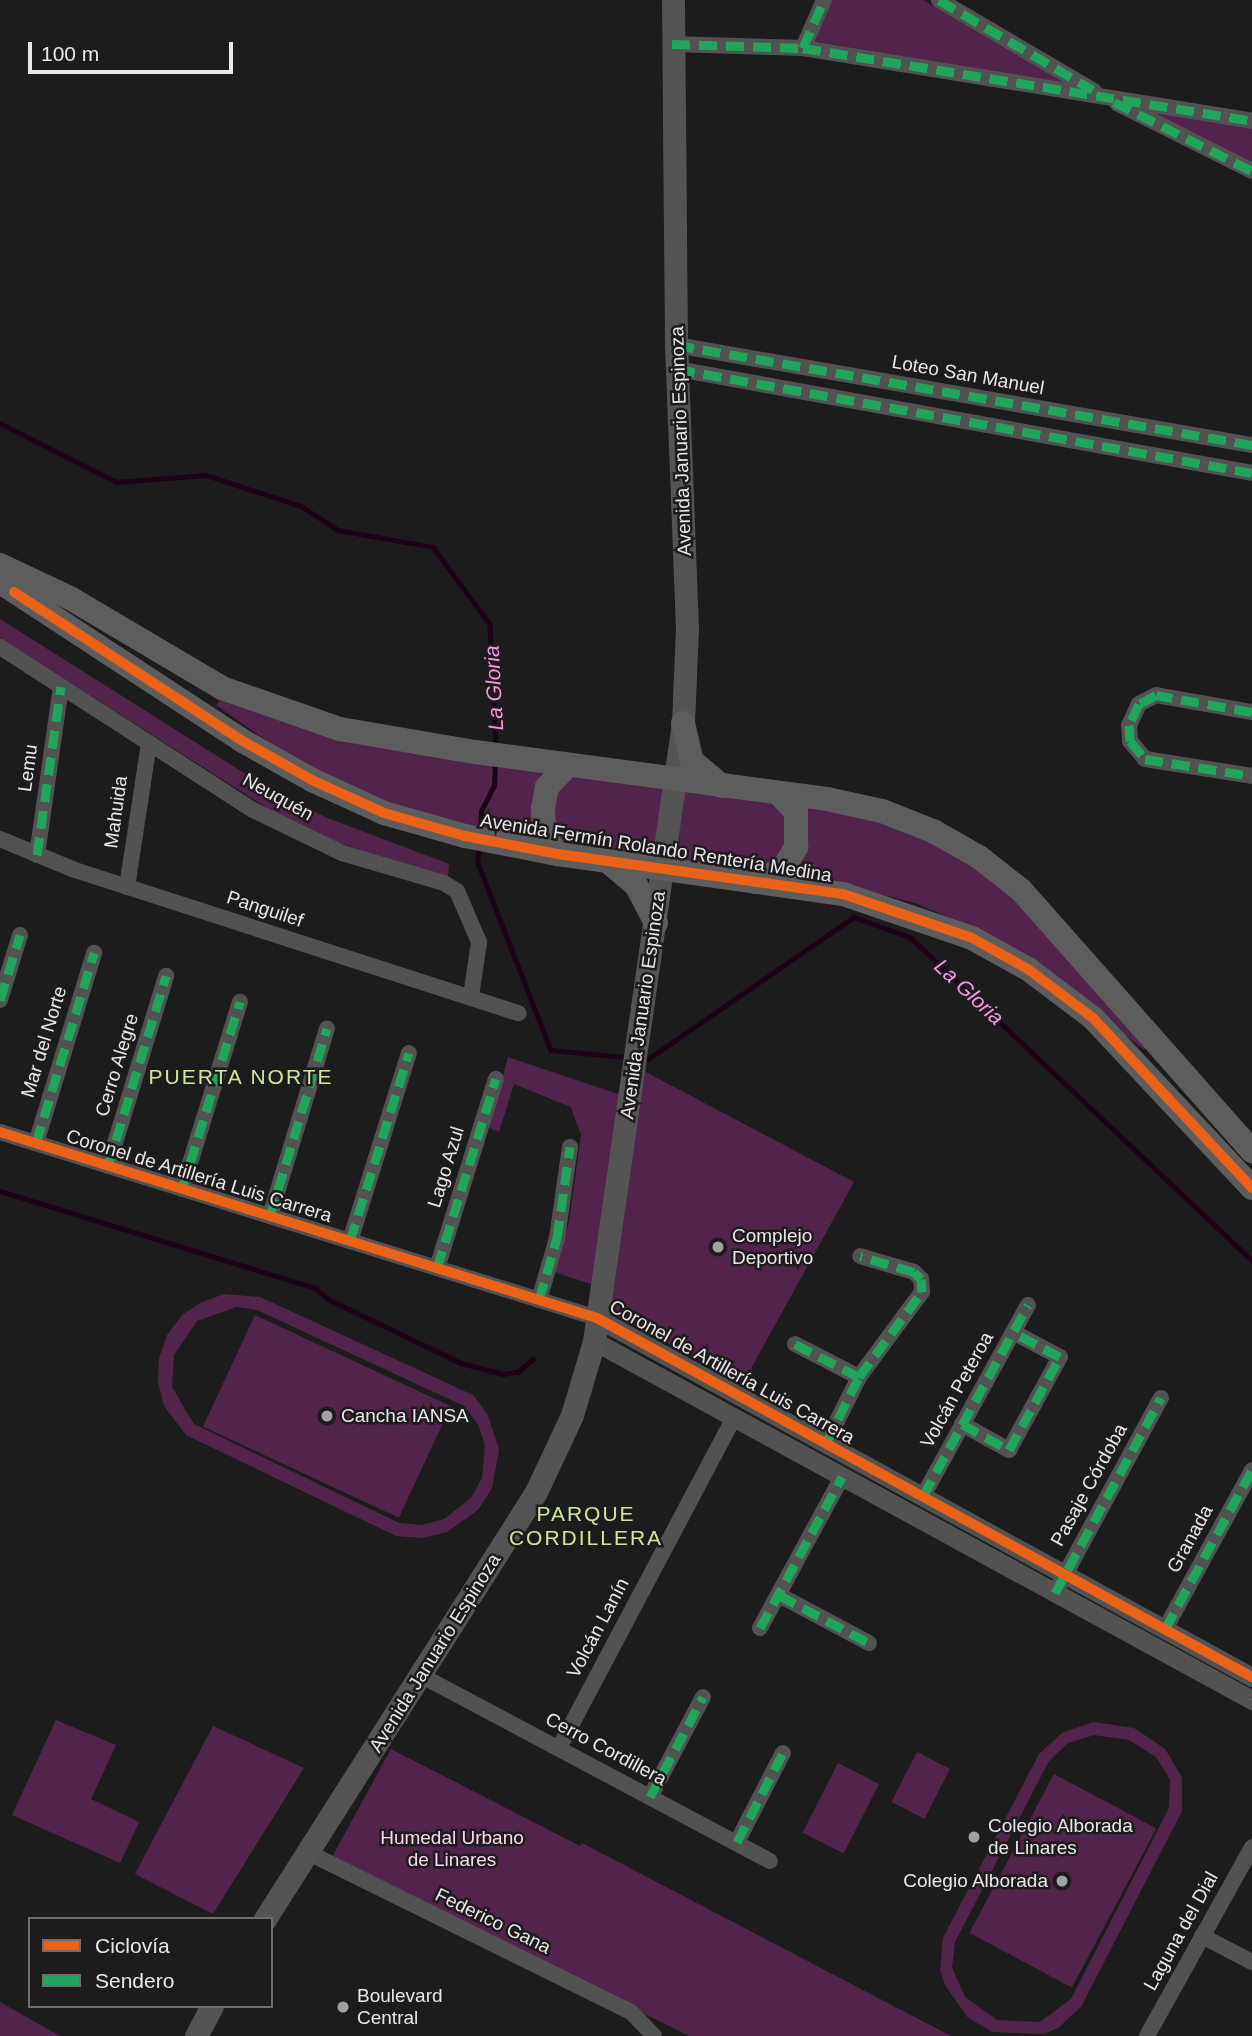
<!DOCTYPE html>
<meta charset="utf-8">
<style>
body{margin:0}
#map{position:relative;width:1252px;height:2036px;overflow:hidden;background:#1d1c1d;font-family:Helvetica,sans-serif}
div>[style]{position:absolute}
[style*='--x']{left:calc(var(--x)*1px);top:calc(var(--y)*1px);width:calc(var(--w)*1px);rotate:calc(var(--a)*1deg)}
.green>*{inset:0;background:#53244b;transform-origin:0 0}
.stream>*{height:4.5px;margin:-2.25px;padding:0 2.25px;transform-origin:2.25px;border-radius:2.25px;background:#1c0318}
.minor>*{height:16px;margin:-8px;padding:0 8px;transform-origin:8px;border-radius:8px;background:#535253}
.tertiary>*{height:19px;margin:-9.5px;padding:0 9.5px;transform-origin:9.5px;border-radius:9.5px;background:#535253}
.secondary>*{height:23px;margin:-11.5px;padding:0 11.5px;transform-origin:11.5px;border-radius:11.5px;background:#545454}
.primary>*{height:24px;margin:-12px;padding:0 12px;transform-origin:12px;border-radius:12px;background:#5d5d5d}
.quiet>*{height:9px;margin-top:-4.5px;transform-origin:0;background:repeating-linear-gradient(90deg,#20a55d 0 18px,transparent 0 27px)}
.cycleway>*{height:10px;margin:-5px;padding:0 5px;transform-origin:5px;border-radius:5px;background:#ea6118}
.dots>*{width:19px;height:19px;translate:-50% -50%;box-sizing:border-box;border:4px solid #1e1b1d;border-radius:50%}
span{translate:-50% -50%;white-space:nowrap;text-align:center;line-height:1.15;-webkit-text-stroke:5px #1e1b1d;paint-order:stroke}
.street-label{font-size:19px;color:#e9e7e9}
.poi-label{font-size:19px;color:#e9e7e9}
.left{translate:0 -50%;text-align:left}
.right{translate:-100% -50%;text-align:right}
.park-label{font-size:19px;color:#fdd5f3}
.water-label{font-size:21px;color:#f997e5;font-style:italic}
.neighbourhood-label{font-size:21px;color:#cde89e;letter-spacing:2px}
.legend{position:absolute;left:28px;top:1917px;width:245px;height:91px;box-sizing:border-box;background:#1e1b1d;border:2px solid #6f6d6f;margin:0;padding:9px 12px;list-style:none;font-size:21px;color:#e9e7e9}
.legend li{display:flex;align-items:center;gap:14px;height:35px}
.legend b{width:35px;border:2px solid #6f6d6f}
.scale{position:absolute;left:28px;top:42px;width:205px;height:32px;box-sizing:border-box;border:4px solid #e9e7e9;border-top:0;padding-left:9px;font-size:21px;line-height:24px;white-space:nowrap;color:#e9e7e9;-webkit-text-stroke:5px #1e1b1d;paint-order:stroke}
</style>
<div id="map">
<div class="green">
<div style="clip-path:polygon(831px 0,923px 0,1074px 85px,812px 41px)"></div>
<div style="clip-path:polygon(1131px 106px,1252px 126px,1252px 165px)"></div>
<div style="clip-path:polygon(0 619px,263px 785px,325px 817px,449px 864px,448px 877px,335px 842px,272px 811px,0 638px)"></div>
<div style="clip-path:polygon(223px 696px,815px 802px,913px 832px,994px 878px,1155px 1048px,1143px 1049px,999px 939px,915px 903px,809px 876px,483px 830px,379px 803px,277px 748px,216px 705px)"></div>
<div style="clip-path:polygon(508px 1057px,621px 1095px,594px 1285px,554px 1272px,569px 1222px,581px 1135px,571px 1107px,514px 1084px,499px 1132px,489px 1128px)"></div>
<div style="clip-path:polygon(642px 1070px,854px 1182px,743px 1383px,609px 1312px)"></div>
<div style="clip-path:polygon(evenodd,224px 1294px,260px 1297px,473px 1395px,488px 1415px,499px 1450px,492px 1488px,478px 1510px,447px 1532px,422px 1538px,396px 1536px,186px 1435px,164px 1406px,158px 1382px,159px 1358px,167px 1335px,182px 1315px,202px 1302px,224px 1294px,236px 1307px,257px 1310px,464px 1406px,478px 1424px,485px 1445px,482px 1478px,471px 1498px,444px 1519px,422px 1525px,399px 1523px,194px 1424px,172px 1387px,174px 1355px,197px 1321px,236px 1307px)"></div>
<div style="left:255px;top:1315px;width:216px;height:123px;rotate:25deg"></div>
<div style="clip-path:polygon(56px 1720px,116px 1745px,91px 1799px,139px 1822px,120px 1863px,12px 1815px)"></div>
<div style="clip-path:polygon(evenodd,1093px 1722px,1134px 1728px,1165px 1749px,1182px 1777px,1182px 1811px,1081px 2007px,1058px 2028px,1043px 2034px,993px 2032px,968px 2018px,945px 1985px,940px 1970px,943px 1938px,1039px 1754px,1062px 1733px,1093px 1722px,1094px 1735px,1129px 1740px,1156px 1757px,1170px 1780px,1169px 1808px,1071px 1999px,1040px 2022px,997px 2020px,965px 1997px,952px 1968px,955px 1942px,1049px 1761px,1068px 1743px,1094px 1735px)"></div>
<div style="clip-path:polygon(213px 1726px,304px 1768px,213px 1914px,135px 1874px)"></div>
<div style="clip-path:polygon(391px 1749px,580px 1846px,582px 1843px,951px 2036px,689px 2036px,332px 1857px)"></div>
<div style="left:917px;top:1752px;width:37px;height:56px;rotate:27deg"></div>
<div style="left:838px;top:1763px;width:46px;height:78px;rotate:27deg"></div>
<div style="left:1054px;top:1774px;width:116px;height:180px;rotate:28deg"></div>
<div style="clip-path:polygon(0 2002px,60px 2036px,0 2036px)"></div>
</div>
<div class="stream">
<div style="--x:0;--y:423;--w:131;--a:26.8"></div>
<div style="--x:117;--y:482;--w:89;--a:-4.5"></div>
<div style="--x:206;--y:475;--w:100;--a:18.1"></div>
<div style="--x:301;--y:506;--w:44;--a:33"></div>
<div style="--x:338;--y:530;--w:97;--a:10.1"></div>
<div style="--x:433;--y:547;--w:96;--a:53.5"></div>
<div style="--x:490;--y:624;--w:124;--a:87.2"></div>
<div style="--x:480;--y:831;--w:20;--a:-87"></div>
<div style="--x:481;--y:811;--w:28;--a:-63"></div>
<div style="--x:494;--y:786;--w:23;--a:-88"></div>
<div style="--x:479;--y:847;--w:16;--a:94"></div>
<div style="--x:478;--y:863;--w:201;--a:68.7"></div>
<div style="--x:551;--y:1050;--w:73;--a:5.5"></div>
<div style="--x:648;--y:1059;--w:250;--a:-34.6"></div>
<div style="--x:854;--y:917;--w:59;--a:19.7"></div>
<div style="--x:910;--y:937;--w:470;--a:43.4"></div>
<div style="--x:0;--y:1191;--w:330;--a:17.1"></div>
<div style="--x:315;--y:1288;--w:17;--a:40"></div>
<div style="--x:328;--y:1299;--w:148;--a:25.7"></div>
<div style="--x:461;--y:1363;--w:43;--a:14.7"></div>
<div style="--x:503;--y:1374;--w:15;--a:-8"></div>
<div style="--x:518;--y:1372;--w:20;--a:-41"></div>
</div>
<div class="minor">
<div style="--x:939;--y:0;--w:180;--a:30.4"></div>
<div style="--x:672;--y:44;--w:131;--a:1.7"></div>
<div style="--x:803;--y:48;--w:455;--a:9.2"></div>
<div style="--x:803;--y:48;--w:52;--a:-66.4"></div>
<div style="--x:1117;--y:103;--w:151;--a:26.7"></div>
<div style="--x:676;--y:345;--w:585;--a:9.85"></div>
<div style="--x:677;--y:369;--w:584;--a:10.25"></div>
<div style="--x:0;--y:647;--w:299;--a:32.8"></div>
<div style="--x:251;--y:809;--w:101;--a:25.8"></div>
<div style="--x:342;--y:853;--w:106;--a:16.4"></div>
<div style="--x:444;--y:883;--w:15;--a:32"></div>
<div style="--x:457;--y:891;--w:56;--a:66.7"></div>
<div style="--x:479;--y:942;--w:56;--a:98.3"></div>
<div style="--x:1252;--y:712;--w:97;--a:-170"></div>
<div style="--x:1156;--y:695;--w:19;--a:152"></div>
<div style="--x:1139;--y:704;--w:23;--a:115"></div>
<div style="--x:1129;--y:725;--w:16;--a:86"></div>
<div style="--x:1130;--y:741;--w:23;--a:50"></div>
<div style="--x:1145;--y:759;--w:108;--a:9"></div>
<div style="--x:0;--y:839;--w:81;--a:22.5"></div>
<div style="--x:75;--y:870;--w:466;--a:17.9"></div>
<div style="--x:37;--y:855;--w:170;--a:-81.9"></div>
<div style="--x:127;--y:887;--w:145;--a:-81.3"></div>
<div style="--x:0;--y:1000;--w:68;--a:-72.9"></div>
<div style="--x:0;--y:1132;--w:625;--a:17.3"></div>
<div style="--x:36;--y:1143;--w:199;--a:-73"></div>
<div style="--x:108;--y:1166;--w:199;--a:-73"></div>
<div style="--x:182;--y:1189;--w:196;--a:-72.8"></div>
<div style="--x:270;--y:1216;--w:196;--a:-73.1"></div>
<div style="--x:350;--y:1241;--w:197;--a:-72.6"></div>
<div style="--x:437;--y:1268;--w:198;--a:-72.7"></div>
<div style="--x:539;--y:1300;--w:65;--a:-73.8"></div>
<div style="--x:557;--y:1238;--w:92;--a:-81.9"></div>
<div style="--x:795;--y:1344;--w:72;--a:27.3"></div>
<div style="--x:962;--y:1424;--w:54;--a:29"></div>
<div style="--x:1009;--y:1450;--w:106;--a:-61.3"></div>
<div style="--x:1060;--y:1357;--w:53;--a:-152"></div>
<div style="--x:826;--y:1443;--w:74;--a:-63.4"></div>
<div style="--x:859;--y:1377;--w:106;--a:-53.5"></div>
<div style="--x:922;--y:1292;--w:13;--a:-94"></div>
<div style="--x:921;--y:1279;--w:10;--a:-135"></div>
<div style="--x:914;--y:1272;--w:56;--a:-163.5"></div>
<div style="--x:923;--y:1496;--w:218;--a:-61.2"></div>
<div style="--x:1055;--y:1593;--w:222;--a:-61.5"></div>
<div style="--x:779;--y:1595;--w:102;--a:28.1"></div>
<div style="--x:760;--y:1628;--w:172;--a:-61.5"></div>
<div style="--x:1165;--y:1629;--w:181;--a:-61.3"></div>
<div style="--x:422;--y:1676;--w:394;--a:28"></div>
<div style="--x:559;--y:1748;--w:374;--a:-62.1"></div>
<div style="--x:650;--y:1797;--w:113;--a:-62.1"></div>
<div style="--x:737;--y:1842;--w:100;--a:-62.7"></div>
<div style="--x:307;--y:1852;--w:361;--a:26.3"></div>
<div style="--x:631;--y:2012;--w:33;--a:46"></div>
<div style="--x:1202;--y:1936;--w:56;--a:27.5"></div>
<div style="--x:1147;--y:2036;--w:216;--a:-60.9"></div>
</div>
<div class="tertiary">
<div style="--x:597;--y:1318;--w:747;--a:28.73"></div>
<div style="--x:594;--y:1341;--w:750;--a:28.62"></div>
</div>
<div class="secondary">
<div style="--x:265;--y:1919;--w:506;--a:-57.6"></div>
<div style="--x:536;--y:1492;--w:85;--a:-64.9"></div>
<div style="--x:572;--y:1415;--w:77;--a:-73.4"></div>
<div style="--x:594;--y:1341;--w:624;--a:-81.81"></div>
<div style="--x:683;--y:723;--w:94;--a:-87.6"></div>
<div style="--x:687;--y:629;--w:284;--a:-92.2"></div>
<div style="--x:676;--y:345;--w:345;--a:-90.5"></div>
<div style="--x:196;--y:2036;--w:34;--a:-62"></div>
</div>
<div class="primary">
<div style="--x:0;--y:565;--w:77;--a:25.2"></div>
<div style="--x:70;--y:598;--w:177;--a:30.6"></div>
<div style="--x:222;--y:688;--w:125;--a:19.2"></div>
<div style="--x:340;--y:729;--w:137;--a:9.7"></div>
<div style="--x:475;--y:752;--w:355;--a:7.6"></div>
<div style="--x:827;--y:799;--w:56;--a:12.3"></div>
<div style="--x:882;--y:811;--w:55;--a:21.4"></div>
<div style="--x:933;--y:831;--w:53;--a:29.5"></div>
<div style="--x:979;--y:857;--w:53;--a:38.2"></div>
<div style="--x:1021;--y:890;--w:349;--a:48.5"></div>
<div style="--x:0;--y:582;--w:288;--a:33.2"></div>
<div style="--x:241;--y:740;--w:81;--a:29.4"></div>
<div style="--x:312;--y:780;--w:79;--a:24.6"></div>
<div style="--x:384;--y:813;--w:84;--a:15.9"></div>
<div style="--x:465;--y:836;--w:95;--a:11"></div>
<div style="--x:558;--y:854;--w:288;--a:8"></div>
<div style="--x:843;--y:894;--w:136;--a:18.8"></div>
<div style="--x:972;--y:938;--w:64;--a:29"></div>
<div style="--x:1028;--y:969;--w:81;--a:37"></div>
<div style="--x:1093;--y:1018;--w:233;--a:46.9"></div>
<div style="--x:683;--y:723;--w:39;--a:77"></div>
<div style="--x:692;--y:761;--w:39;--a:40"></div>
<div style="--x:558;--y:854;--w:21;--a:-129"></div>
<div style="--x:545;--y:838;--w:29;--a:-94"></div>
<div style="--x:543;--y:809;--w:22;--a:-80"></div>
<div style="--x:547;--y:787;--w:30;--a:-46"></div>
<div style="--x:611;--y:864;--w:33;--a:40"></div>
<div style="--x:636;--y:885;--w:43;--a:62.2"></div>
<div style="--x:755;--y:882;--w:31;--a:-25"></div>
<div style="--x:783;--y:869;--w:26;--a:-59"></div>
<div style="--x:796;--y:847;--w:35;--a:-90"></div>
<div style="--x:796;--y:812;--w:26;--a:-133"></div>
</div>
<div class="quiet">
<div style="--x:939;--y:0;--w:178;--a:30.3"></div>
<div style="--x:672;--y:44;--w:131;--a:1.7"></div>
<div style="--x:803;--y:48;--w:455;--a:9.2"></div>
<div style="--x:803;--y:48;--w:52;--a:-66.4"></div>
<div style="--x:1114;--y:102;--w:154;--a:26.6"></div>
<div style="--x:676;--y:345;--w:585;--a:9.85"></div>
<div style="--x:677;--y:369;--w:584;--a:10.25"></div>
<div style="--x:1252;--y:712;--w:97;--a:-170"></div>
<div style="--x:1156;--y:695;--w:19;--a:152"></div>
<div style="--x:1139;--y:704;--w:23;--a:115"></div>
<div style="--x:1129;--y:725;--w:16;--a:86"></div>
<div style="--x:1130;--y:741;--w:23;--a:50"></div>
<div style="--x:1145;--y:759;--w:108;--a:9"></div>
<div style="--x:37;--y:855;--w:170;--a:-81.9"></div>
<div style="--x:0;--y:1000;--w:68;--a:-72.9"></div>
<div style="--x:36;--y:1143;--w:199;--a:-73"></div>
<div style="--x:108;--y:1166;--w:199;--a:-73"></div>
<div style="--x:182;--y:1189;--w:196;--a:-72.8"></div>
<div style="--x:270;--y:1216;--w:196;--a:-73.1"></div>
<div style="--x:350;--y:1241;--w:197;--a:-72.6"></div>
<div style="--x:437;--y:1268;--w:198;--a:-72.7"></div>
<div style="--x:539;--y:1300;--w:65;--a:-73.8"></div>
<div style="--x:557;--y:1238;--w:92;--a:-81.9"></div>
<div style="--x:795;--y:1344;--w:72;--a:27.3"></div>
<div style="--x:962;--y:1424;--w:54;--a:29"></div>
<div style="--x:1009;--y:1450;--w:106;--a:-61.3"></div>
<div style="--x:1060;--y:1357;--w:53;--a:-152"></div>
<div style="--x:826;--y:1443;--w:74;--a:-63.4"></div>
<div style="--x:859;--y:1377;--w:106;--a:-53.5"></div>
<div style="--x:922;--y:1292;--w:13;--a:-94"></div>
<div style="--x:921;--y:1279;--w:10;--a:-135"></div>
<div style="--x:914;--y:1272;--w:56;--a:-163.5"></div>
<div style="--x:923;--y:1496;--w:218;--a:-61.2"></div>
<div style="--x:1055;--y:1593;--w:222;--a:-61.5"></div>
<div style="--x:779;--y:1595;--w:102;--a:28.1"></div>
<div style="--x:760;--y:1628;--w:172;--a:-61.5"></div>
<div style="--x:1165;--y:1629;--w:181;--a:-61.3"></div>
<div style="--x:1252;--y:1700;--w:1;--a:-90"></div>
<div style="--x:650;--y:1797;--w:113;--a:-62.1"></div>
<div style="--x:737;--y:1842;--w:100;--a:-62.7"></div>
</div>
<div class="cycleway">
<div style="--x:14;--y:592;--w:271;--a:33.1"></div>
<div style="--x:241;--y:740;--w:81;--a:29.4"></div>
<div style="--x:312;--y:780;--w:79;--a:24.6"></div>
<div style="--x:384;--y:813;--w:84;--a:15.9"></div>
<div style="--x:465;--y:836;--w:95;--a:11"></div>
<div style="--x:558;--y:854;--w:288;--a:8"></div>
<div style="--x:843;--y:894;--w:136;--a:18.8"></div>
<div style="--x:972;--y:938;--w:64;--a:29"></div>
<div style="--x:1028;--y:969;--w:81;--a:37"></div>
<div style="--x:1093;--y:1018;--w:233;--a:46.9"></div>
<div style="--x:0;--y:1132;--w:625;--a:17.3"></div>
<div style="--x:597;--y:1318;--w:747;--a:28.73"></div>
</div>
<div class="dots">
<div style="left:718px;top:1247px;background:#a2a0a2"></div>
<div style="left:327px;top:1416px;background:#a2a0a2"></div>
<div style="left:974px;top:1837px;background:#a2a0a2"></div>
<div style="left:1062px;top:1881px;background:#a2a0a2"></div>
<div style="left:343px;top:2007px;background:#a2a0a2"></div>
</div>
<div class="street-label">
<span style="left:968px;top:375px;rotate:10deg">Loteo San Manuel</span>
<span style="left:681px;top:441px;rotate:-92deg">Avenida Januario Espinoza</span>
<span style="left:28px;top:768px;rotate:-82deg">Lemu</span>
<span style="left:278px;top:797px;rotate:29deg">Neuquén</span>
<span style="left:116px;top:812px;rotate:-82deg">Mahuida</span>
<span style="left:656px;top:848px;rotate:9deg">Avenida Fermín Rolando Rentería Medina</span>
<span style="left:265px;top:909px;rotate:18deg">Panguilef</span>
<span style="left:643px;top:1005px;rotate:-82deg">Avenida Januario Espinoza</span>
<span style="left:44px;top:1042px;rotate:-73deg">Mar del Norte</span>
<span style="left:117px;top:1065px;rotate:-73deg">Cerro Alegre</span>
<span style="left:446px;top:1167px;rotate:-73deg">Lago Azul</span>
<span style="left:199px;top:1176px;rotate:17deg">Coronel de Artillería Luis Carrera</span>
<span style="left:732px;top:1372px;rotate:29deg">Coronel de Artillería Luis Carrera</span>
<span style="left:957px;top:1390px;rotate:-61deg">Volcán Peteroa</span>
<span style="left:1089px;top:1485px;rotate:-61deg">Pasaje Córdoba</span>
<span style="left:1190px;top:1539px;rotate:-61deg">Granada</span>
<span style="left:598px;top:1628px;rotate:-62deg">Volcán Lanín</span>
<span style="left:435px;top:1653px;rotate:-58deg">Avenida Januario Espinoza</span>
<span style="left:606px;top:1749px;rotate:28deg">Cerro Cordillera</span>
<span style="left:493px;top:1921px;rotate:26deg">Federico Gana</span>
<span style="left:1181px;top:1931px;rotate:-61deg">Laguna del Dial</span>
</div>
<div class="poi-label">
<span class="left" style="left:732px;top:1247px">Complejo<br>Deportivo</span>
<span class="left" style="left:341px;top:1416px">Cancha IANSA</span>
<span class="left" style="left:988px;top:1837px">Colegio Alborada<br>de Linares</span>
<span class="right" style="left:1048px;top:1881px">Colegio Alborada</span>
<span class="left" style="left:357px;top:2007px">Boulevard<br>Central</span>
</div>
<div class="park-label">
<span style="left:452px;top:1849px">Humedal Urbano<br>de Linares</span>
</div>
<div class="water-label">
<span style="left:494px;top:688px;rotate:-93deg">La Gloria</span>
<span style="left:969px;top:992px;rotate:43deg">La Gloria</span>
</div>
<div class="neighbourhood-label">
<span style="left:241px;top:1077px">PUERTA NORTE</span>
<span style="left:586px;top:1526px">PARQUE<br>CORDILLERA</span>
</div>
<ul class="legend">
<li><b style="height:9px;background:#ea6118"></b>Ciclovía</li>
<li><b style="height:9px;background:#20a55d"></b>Sendero</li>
</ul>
<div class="scale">100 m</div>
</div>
